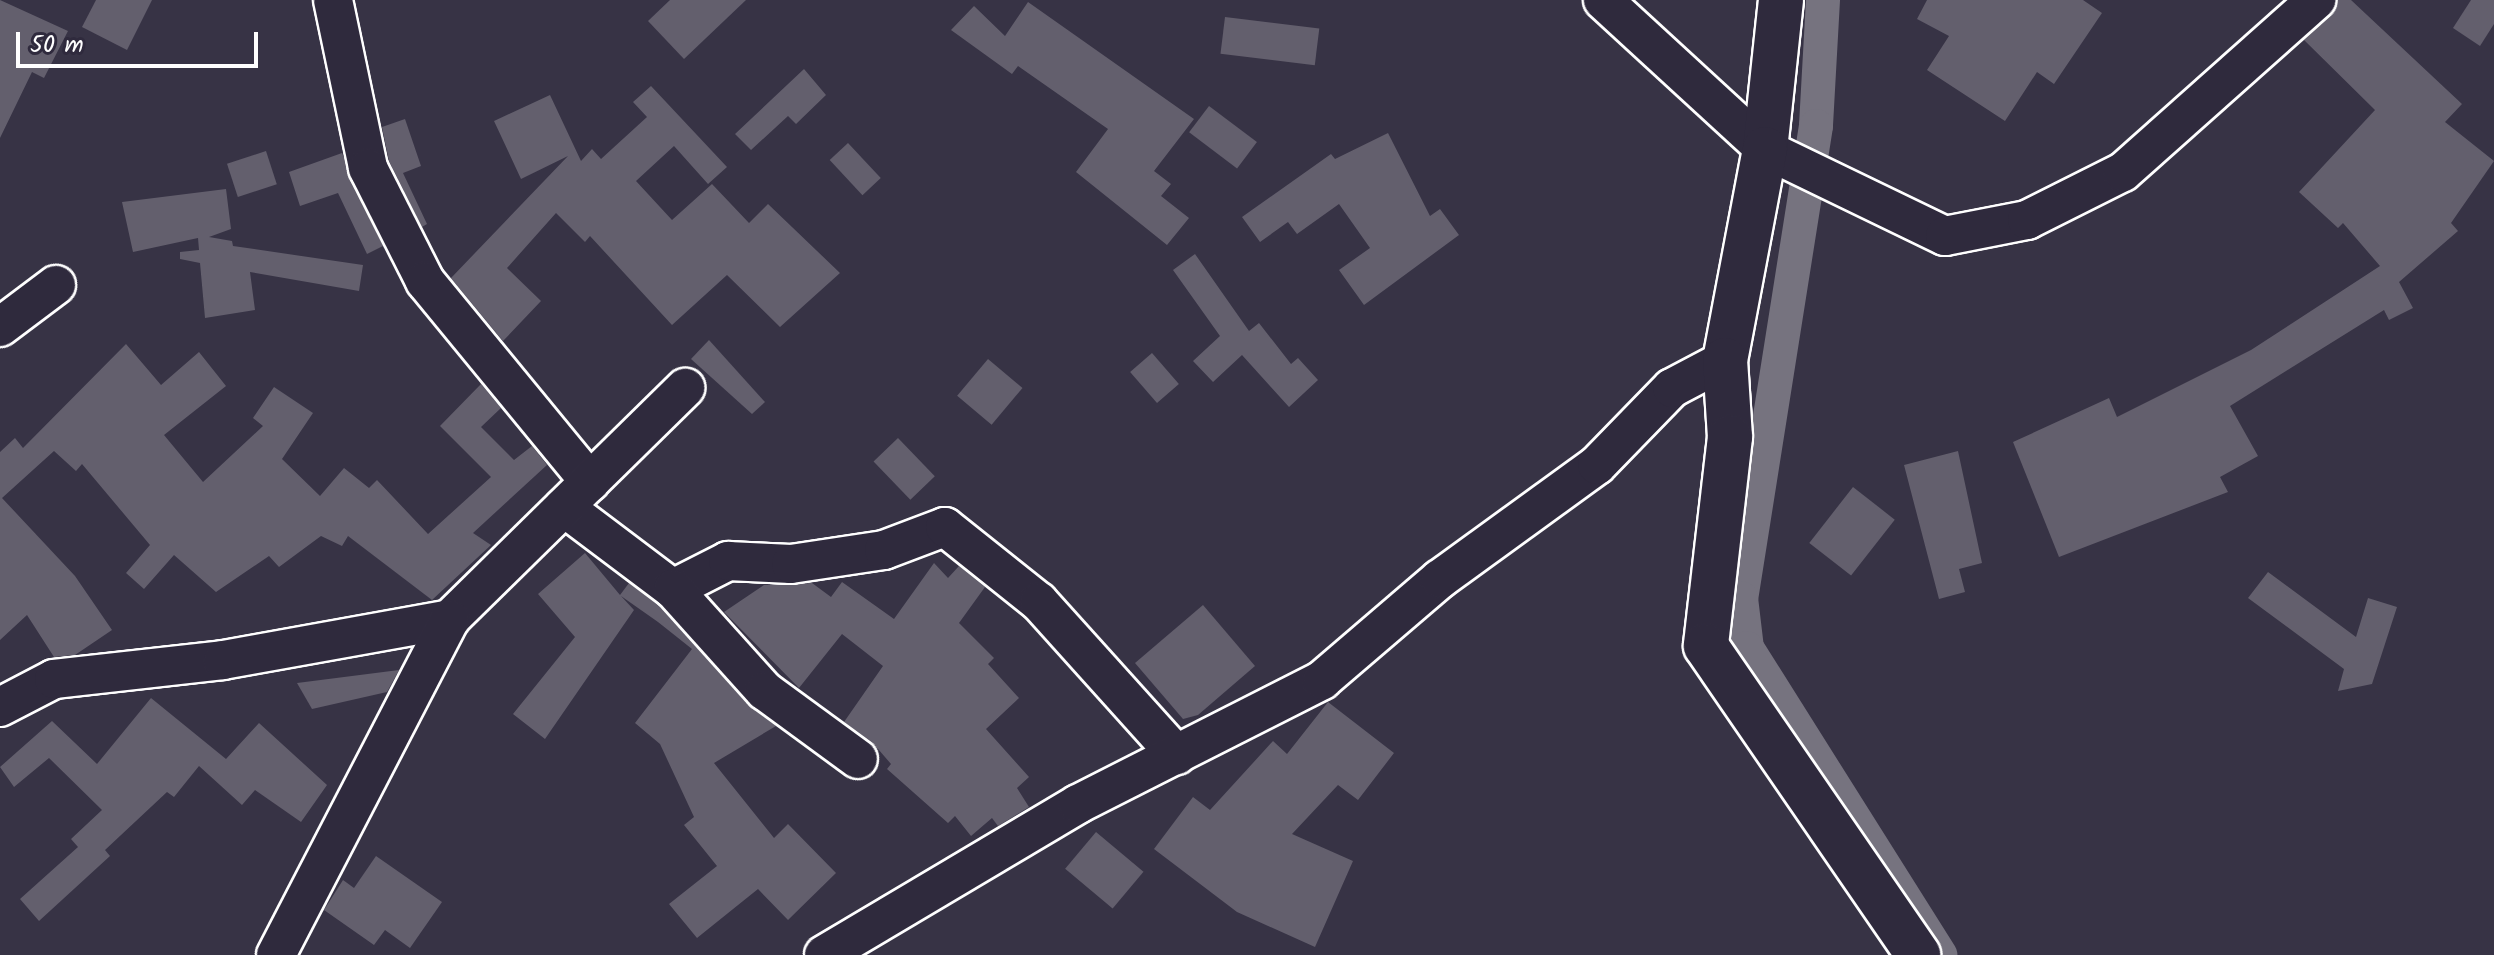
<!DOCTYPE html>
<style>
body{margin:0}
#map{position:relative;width:2494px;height:955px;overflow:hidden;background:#373345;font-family:Kalam,sans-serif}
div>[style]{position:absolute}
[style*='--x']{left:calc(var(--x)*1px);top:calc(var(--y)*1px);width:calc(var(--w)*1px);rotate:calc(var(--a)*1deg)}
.canal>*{height:34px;margin:-17px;padding:0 17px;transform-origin:17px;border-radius:17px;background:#76737f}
.building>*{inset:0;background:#635f6d;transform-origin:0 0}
.roads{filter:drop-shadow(2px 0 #fff) drop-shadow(-2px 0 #fff) drop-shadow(0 2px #fff) drop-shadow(0 -2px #fff)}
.minor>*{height:38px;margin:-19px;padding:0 19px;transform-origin:19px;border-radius:19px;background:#2f2a3d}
.tertiary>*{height:44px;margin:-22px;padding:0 22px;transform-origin:22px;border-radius:22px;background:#2f2a3d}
span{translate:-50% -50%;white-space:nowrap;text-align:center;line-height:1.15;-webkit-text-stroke:7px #2f2a3d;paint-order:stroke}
.scale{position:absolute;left:16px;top:32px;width:242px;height:36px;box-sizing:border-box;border:4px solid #fff;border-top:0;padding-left:10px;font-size:24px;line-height:28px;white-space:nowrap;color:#fff;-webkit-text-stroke:6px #2f2a3d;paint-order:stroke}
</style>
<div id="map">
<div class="canal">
<div style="--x:1823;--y:0;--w:126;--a:93.2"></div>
<div style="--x:1816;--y:126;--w:478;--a:99"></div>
<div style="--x:1741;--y:598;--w:50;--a:83.2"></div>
<div style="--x:1747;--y:648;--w:363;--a:57.8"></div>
</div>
<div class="building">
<div style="clip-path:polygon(0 0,68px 31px,44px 78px,32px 72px,0 138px)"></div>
<div style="clip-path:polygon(96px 0,152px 0,127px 50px,82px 27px)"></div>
<div style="clip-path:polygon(670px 0,746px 0,684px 59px,648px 21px)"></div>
<div style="clip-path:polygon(1927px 0,2083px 0,2102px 13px,2054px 84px,2037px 72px,2005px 121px,1927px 70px,1949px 36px,1917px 19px)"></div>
<div style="clip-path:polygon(2337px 0,2351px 0,2462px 104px,2445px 122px,2494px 161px,2451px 223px,2458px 231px,2399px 282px,2413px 308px,2389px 320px,2384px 310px,2230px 406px,2258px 456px,2220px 477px,2228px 492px,2059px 557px,2013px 442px,2109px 398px,2117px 417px,2251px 350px,2380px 266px,2343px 223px,2338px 228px,2299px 192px,2375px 110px,2304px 40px,2331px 16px)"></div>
<div style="clip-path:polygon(2471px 0,2494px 0,2494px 24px,2480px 46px,2453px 28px)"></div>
<div style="clip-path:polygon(1028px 2px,1194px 119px,1154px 171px,1171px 184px,1161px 196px,1189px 218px,1167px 245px,1076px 172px,1108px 129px,1018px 66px,1012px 74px,951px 30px,974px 6px,1005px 36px)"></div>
<div style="left:1225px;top:17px;width:95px;height:37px;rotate:7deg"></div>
<div style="clip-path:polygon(804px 69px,826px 95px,796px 124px,788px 116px,751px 150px,735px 134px)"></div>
<div style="clip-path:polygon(651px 86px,727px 167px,708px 184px,674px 146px,636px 181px,672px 220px,712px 184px,749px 223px,768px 204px,840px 273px,780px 327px,727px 275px,672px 325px,590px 236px,585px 242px,556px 213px,507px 268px,541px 301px,503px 341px,451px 278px,568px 156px,521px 179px,494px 121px,550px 95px,581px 161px,592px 149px,601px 159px,647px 117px,633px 102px)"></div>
<div style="left:1209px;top:106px;width:60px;height:33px;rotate:37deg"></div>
<div style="clip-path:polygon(405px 119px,421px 166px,403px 173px,427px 224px,422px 227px,389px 161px,382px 127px)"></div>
<div style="clip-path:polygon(1388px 133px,1430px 216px,1440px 209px,1459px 235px,1364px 305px,1339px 270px,1370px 248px,1339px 204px,1297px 234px,1288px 222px,1260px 242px,1242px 217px,1331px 154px,1335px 159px)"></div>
<div style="left:848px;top:143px;width:48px;height:25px;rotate:47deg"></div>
<div style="left:266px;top:151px;width:35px;height:41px;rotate:72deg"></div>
<div style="clip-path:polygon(342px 153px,383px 246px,367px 254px,338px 193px,300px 206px,289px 172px)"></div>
<div style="clip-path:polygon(226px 189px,231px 229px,209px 237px,232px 241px,233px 246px,363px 265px,359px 291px,250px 272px,255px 310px,205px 318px,200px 263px,180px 259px,180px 252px,199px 250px,198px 238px,133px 252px,122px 202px)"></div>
<div style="clip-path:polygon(1195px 254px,1249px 331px,1259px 323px,1291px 364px,1298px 358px,1318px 380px,1289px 407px,1242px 355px,1213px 382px,1193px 361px,1220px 336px,1173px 270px)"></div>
<div style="clip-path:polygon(709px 340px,765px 402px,752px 414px,691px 359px)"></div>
<div style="clip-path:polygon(126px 344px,161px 385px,199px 352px,226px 386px,164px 435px,203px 482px,263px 426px,253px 418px,274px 387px,313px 413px,282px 459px,320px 496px,344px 468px,369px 488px,377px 480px,428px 534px,491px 477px,440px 426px,481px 384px,501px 408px,481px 427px,514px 460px,532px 446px,547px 465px,473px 533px,491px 545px,432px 600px,348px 536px,342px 546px,321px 536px,279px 567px,269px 556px,216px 592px,174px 555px,144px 589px,126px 573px,150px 545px,82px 464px,76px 471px,54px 451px,2px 498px,75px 576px,112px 630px,75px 655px,54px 657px,27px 615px,0 640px,0 452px,15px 438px,23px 448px)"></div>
<div style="left:1152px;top:353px;width:41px;height:29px;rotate:49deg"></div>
<div style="left:988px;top:359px;width:45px;height:48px;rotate:40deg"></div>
<div style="left:898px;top:438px;width:53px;height:34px;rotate:46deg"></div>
<div style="clip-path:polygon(1958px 451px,1982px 563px,1959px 569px,1965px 592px,1939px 599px,1904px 465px)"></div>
<div style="left:1853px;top:487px;width:53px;height:71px;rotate:38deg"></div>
<div style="clip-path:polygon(585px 553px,620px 595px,629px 583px,658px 605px,749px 706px,776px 726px,714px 763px,774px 838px,788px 824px,836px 873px,788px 920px,758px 889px,697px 938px,669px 904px,717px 866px,684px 825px,694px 817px,660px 744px,635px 723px,692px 649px,658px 622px,621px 596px,634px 610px,545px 739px,513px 714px,575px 637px,538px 594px)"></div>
<div style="clip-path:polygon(934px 563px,948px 578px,959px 566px,985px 587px,959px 623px,994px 658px,988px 664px,1019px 698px,986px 729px,1029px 777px,1017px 788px,1029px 807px,998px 826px,992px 818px,971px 836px,955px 816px,948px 823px,887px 769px,891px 764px,872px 742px,844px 722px,883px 666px,842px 634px,799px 688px,724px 612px,764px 585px,812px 583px,831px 597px,842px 582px,894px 619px)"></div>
<div style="clip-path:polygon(2268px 572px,2356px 637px,2368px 598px,2397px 607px,2372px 684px,2338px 691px,2344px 669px,2248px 598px)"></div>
<div style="clip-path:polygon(1203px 605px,1255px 666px,1198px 715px,1183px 719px,1135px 663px)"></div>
<div style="clip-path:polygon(399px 670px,387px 692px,312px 709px,297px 683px)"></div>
<div style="clip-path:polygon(151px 698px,226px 759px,259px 723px,327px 785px,301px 822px,255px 790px,242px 805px,199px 766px,174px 797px,167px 792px,105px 850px,110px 856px,39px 921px,20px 899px,78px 847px,71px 839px,102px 810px,49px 758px,14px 787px,0 767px,52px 721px,97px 764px)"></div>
<div style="clip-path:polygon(1328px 702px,1394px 753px,1358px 800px,1338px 785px,1292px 834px,1353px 861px,1315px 947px,1237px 912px,1154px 849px,1193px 797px,1210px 810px,1273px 741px,1287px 754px)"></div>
<div style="left:1096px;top:832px;width:62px;height:48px;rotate:40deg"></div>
<div style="clip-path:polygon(376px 856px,442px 902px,410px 948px,385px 930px,374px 945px,324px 910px,343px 880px,354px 888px)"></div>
</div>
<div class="roads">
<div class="minor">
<div style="--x:333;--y:0;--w:172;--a:78.2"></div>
<div style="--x:368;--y:168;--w:127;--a:63.2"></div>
<div style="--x:425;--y:281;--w:260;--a:50.6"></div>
<div style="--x:1603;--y:0;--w:220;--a:42.6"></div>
<div style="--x:1765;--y:149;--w:200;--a:25.8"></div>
<div style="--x:1945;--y:236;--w:84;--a:-11"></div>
<div style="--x:2027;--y:220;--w:107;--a:-26.6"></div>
<div style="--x:2123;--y:172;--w:259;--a:-41.7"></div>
<div style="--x:0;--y:327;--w:70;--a:-36.9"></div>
<div style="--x:564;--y:507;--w:136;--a:37"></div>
<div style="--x:673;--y:589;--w:62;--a:-27"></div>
<div style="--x:728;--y:561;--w:63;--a:2.7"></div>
<div style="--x:791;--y:564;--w:94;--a:-8.6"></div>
<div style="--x:884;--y:550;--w:65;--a:-20.7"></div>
<div style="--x:945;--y:527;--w:120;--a:38.6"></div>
<div style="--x:1039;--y:602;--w:206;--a:48"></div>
<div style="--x:673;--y:589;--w:137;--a:48"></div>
<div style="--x:765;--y:691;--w:115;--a:36.2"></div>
<div style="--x:0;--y:707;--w:61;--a:-27.4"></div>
<div style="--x:54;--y:679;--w:170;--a:-6.4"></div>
<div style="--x:223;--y:660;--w:231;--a:-10.2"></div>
<div style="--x:450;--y:619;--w:330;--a:-44.5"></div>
<div style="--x:276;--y:955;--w:378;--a:-62.6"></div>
<div style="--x:824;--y:955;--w:295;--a:-30.7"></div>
<div style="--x:1078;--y:804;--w:274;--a:-26.9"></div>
<div style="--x:1322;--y:680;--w:155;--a:-40.6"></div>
<div style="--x:1440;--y:579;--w:194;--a:-36"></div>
<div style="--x:1597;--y:465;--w:107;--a:-45.8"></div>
<div style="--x:1672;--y:388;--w:60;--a:-27.8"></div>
</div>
<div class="tertiary">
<div style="--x:1781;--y:0;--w:150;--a:96.1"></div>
<div style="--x:1765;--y:149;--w:215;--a:100.7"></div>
<div style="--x:1725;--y:360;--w:77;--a:86.3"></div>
<div style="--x:1730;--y:437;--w:210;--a:96.6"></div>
<div style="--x:1706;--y:646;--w:375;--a:55.5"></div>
</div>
</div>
<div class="scale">50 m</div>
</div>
